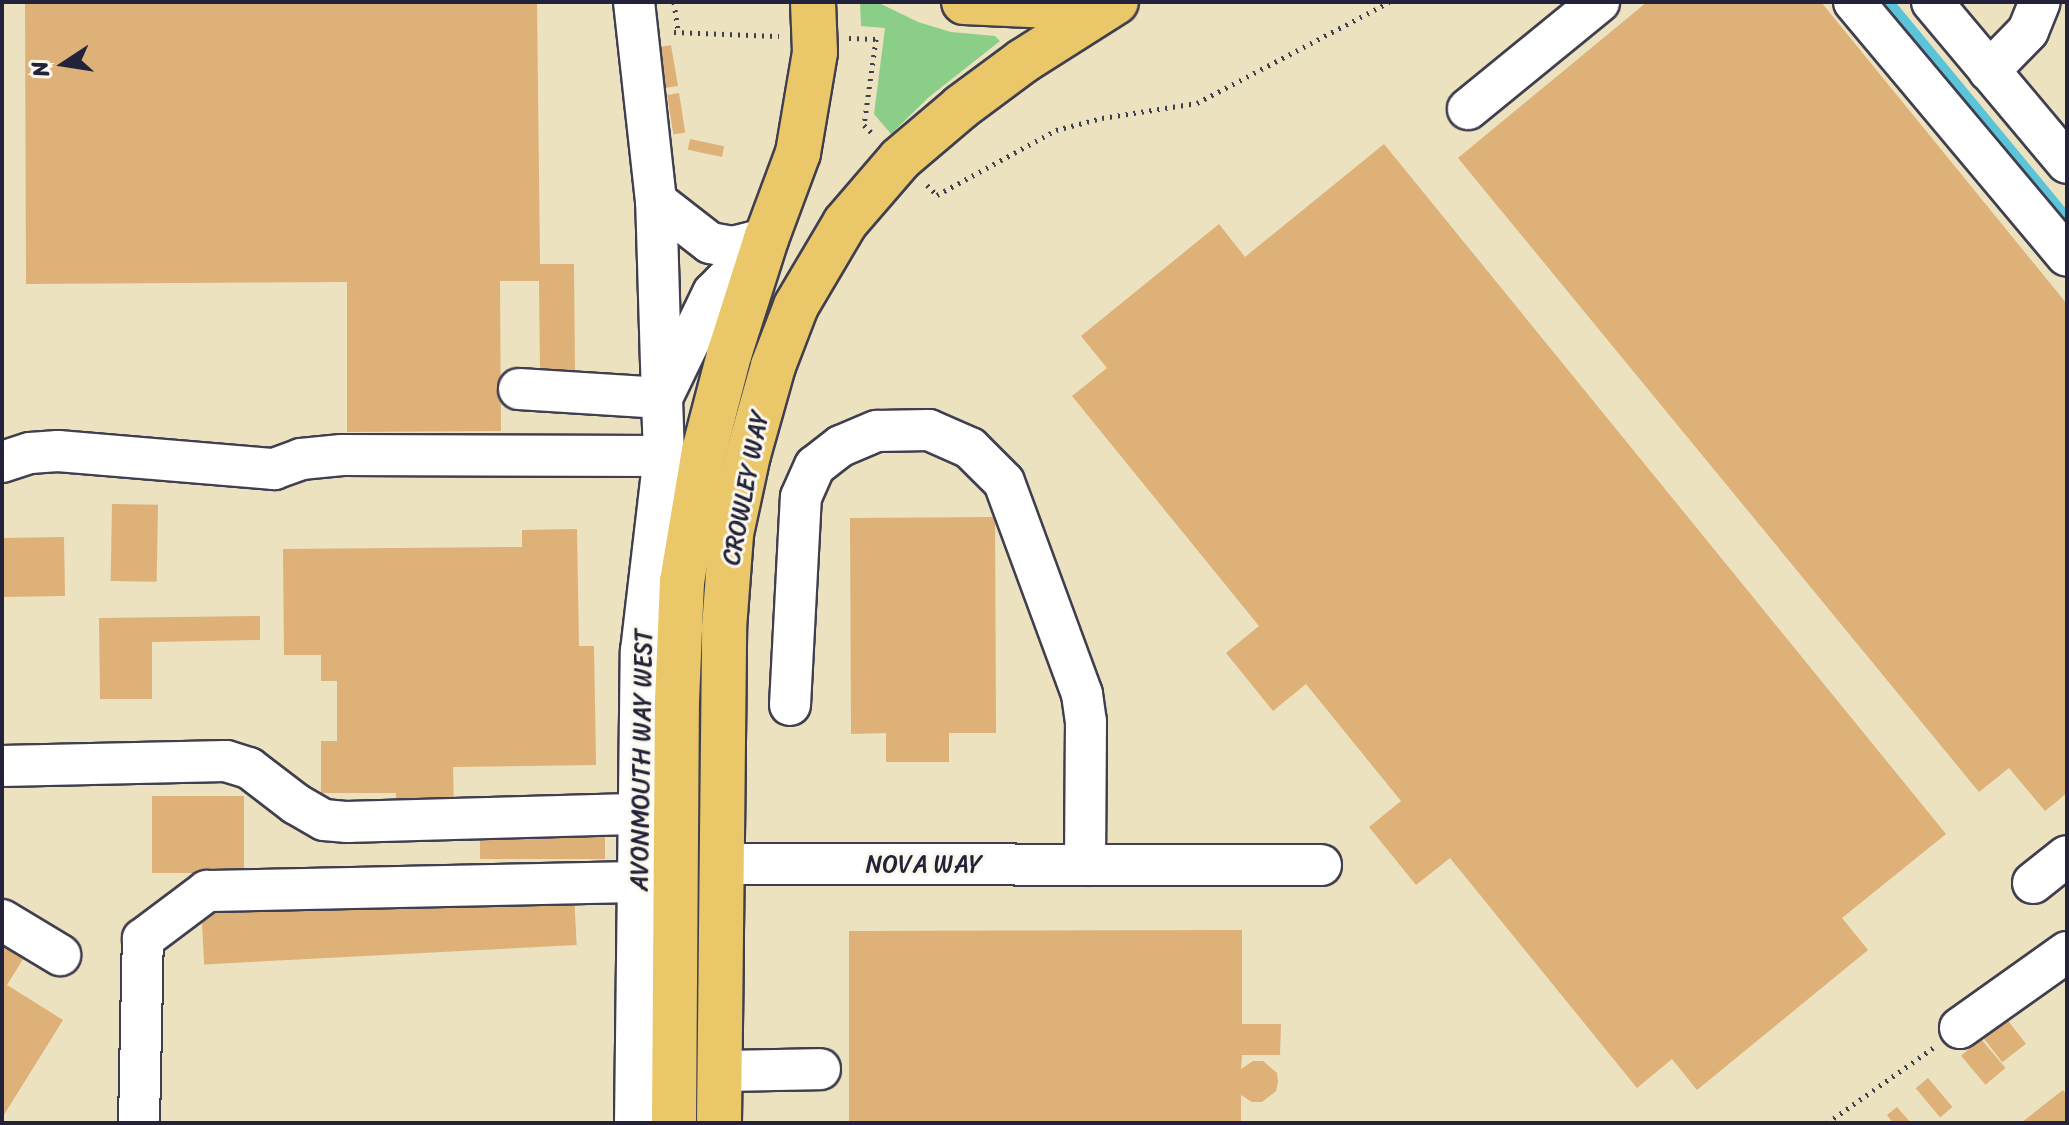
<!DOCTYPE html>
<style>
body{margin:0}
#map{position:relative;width:2069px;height:1125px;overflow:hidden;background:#ece2c0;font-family:Sriracha,sans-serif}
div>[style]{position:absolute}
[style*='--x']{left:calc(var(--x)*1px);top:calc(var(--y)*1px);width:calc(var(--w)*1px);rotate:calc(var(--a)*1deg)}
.green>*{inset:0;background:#8ace87}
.stream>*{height:10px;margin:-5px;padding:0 5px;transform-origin:5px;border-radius:5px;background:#5cc4d9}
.building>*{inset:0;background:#ddb178;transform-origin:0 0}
.path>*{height:5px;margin-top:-2.5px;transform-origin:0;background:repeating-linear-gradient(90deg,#403f4f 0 2px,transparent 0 8px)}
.roads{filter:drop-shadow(2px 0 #403f4f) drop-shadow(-2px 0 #403f4f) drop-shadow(0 2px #403f4f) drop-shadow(0 -2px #403f4f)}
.minor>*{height:40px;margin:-20px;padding:0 20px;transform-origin:20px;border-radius:20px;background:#fff}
.highway>*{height:44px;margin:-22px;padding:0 22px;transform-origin:22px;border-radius:22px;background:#eac769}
span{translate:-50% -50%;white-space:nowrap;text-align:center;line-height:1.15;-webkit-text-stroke:6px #fbf7ec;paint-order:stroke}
.street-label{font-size:24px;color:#22223b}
.frame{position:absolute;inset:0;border:4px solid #22223b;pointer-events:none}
.north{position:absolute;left:24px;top:24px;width:80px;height:80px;-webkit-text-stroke:6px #fbf7ec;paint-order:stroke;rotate:258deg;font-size:22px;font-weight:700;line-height:32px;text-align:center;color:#22223b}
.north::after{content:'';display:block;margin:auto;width:28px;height:36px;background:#22223b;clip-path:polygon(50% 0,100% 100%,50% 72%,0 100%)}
</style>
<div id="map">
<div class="green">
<div style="clip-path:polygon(860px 2px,877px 2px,918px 22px,951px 32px,995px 36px,1000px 41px,929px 97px,891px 134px,874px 114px,885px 28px,861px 26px)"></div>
</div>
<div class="stream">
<div style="--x:1889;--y:2;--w:280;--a:50.5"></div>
</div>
<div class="building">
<div style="clip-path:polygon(25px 2px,537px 2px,540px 264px,574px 264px,575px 370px,540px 370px,539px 281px,500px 281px,501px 431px,347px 432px,347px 282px,26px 284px)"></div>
<div style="clip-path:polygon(1647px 2px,1821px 2px,2067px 304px,2067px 793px,2045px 811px,2009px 768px,1979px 792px,1458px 158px)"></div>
<div style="clip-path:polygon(671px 45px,678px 86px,665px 88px,660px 47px)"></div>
<div style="left:679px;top:93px;width:40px;height:12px;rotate:81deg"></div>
<div style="left:690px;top:139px;width:35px;height:11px;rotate:12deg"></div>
<div style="clip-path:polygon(1384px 144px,1946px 834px,1842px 918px,1868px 950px,1697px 1090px,1672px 1059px,1637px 1088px,1450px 858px,1416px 885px,1369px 827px,1401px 801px,1306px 684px,1273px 711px,1226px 653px,1259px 626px,1072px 396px,1107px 368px,1081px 336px,1219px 224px,1245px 257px)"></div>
<div style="left:112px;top:504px;width:46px;height:77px;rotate:1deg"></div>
<div style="clip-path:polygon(995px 517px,996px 733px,949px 733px,949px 762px,886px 762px,886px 733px,851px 734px,850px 518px)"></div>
<div style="clip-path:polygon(577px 529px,579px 646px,594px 646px,596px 765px,453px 767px,454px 811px,396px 812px,396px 793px,321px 793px,321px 741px,337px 741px,337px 681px,321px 681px,321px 655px,284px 655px,283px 549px,522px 547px,522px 530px)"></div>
<div style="left:64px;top:537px;width:59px;height:62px;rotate:89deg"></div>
<div style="clip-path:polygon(260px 616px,260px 640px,152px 642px,152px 699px,100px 699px,99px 618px)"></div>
<div style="left:152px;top:796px;width:92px;height:77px"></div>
<div style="left:480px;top:832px;width:125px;height:27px"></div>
<div style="left:574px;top:894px;width:51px;height:373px;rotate:87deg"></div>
<div style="clip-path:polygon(1242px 930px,1242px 1024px,1281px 1024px,1280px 1055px,1242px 1055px,1241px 1069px,1253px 1061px,1263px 1061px,1277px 1073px,1278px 1082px,1276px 1091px,1262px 1102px,1252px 1102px,1241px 1095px,1241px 1123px,849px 1123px,849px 931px)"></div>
<div style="clip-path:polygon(2px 938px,31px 946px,7px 985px,63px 1020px,2px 1118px)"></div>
<div style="left:2005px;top:1017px;width:34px;height:30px;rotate:52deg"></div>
<div style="left:1981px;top:1039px;width:38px;height:26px;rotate:50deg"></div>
<div style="left:1928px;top:1078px;width:38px;height:16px;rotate:50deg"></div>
<div style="clip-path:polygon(2063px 1090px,2067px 1096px,2067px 1123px,2021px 1123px)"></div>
<div style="clip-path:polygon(1897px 1107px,1911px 1123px,1893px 1123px,1887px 1115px)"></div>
</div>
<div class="path">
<div style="--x:674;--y:2;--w:30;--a:82"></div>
<div style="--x:674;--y:32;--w:105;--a:2.2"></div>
<div style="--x:849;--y:38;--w:27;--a:2"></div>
<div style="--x:876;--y:39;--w:87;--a:97.9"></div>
<div style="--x:864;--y:125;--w:13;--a:45"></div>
<div style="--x:927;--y:185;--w:14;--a:45"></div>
<div style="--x:937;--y:195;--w:136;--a:-28.6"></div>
<div style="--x:1056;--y:130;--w:48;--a:-14.6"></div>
<div style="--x:1102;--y:118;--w:96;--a:-9"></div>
<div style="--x:1197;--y:103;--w:217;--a:-27.7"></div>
<div style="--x:1827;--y:1123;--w:130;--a:-35.3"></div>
</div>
<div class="roads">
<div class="minor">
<div style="--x:1854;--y:2;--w:331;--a:50"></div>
<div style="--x:1932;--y:2;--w:210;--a:50"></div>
<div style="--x:1989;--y:71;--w:56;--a:-45.7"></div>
<div style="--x:2028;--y:31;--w:31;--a:-68"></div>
<div style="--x:1468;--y:109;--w:169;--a:-39.2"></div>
<div style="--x:656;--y:201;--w:68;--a:37.9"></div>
<div style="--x:710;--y:243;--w:23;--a:10"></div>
<div style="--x:733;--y:247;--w:34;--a:-14"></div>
<div style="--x:519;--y:389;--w:143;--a:3.6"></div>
<div style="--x:662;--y:398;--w:197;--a:-91.7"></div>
<div style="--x:656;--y:201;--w:200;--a:-96.3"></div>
<div style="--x:2;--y:462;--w:29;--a:-18"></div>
<div style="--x:30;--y:453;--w:28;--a:-4"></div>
<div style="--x:58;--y:451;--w:217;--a:4.8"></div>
<div style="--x:274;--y:469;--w:29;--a:-20"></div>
<div style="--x:301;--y:459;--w:41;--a:-5.6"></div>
<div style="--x:342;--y:455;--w:322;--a:0.2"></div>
<div style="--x:790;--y:705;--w:208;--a:-87"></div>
<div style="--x:801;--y:497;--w:34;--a:-66"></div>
<div style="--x:815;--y:466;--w:33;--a:-38"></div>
<div style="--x:841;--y:446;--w:39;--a:-23"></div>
<div style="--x:877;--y:431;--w:52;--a:-1.1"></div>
<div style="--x:929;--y:430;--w:45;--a:23.7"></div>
<div style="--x:970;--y:448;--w:48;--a:45"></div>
<div style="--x:1004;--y:482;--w:226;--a:69.8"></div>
<div style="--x:1082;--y:694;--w:27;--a:82"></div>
<div style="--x:1086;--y:721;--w:144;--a:90.4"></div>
<div style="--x:2;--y:766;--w:224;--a:-1.3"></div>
<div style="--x:226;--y:761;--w:24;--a:17"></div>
<div style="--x:249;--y:768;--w:59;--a:37.5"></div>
<div style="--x:296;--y:804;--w:32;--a:30"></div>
<div style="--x:324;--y:820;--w:24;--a:5"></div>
<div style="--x:348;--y:822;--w:291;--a:-1.6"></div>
<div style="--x:721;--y:864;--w:600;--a:0.1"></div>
<div style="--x:2033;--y:883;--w:43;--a:-38.5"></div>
<div style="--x:2;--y:920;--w:68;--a:31.1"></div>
<div style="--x:1960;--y:1028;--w:131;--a:-35.4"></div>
<div style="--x:720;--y:1071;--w:100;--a:-1.1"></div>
<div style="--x:139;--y:1123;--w:184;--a:-88.8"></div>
<div style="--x:143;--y:939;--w:80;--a:-36.9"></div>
<div style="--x:207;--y:891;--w:432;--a:-1.2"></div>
<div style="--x:635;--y:1123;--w:472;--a:-89.3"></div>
<div style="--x:641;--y:651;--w:196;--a:-83.3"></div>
<div style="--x:664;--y:456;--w:58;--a:-92"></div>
<div style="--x:662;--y:398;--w:117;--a:-64.1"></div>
<div style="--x:713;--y:293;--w:76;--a:-45.5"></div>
</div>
<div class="highway">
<div style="--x:964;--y:2;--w:87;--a:2.6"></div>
<div style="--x:1051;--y:6;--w:55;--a:-4.2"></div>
<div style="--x:674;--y:1123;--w:422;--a:-89.6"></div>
<div style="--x:677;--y:701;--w:119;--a:-87.6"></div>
<div style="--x:682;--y:582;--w:133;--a:-80.5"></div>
<div style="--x:704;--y:451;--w:99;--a:-75.4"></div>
<div style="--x:729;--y:355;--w:122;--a:-72.3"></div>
<div style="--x:766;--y:239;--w:92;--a:-69.6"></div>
<div style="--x:798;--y:153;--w:102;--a:-80.4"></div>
<div style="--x:815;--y:52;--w:50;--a:-92.3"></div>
<div style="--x:719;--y:1123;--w:495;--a:-89.4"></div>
<div style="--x:724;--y:628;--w:94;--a:-85.7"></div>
<div style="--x:731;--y:534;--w:81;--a:-77.9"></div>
<div style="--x:748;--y:455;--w:92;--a:-74.3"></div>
<div style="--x:773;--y:366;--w:64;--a:-69"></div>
<div style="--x:796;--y:306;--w:96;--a:-59.4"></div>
<div style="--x:845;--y:223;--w:84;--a:-49.3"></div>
<div style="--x:900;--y:159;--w:80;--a:-40.4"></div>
<div style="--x:961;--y:107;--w:77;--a:-36.6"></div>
<div style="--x:1023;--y:61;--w:110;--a:-32.4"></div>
</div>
</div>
<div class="street-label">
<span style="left:746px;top:488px;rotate:-79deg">CROWLEY WAY</span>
<span style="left:642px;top:760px;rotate:-89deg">AVONMOUTH WAY WEST</span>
<span style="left:924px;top:865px">NOVA WAY</span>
</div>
<div class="frame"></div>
<div class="north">N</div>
</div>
